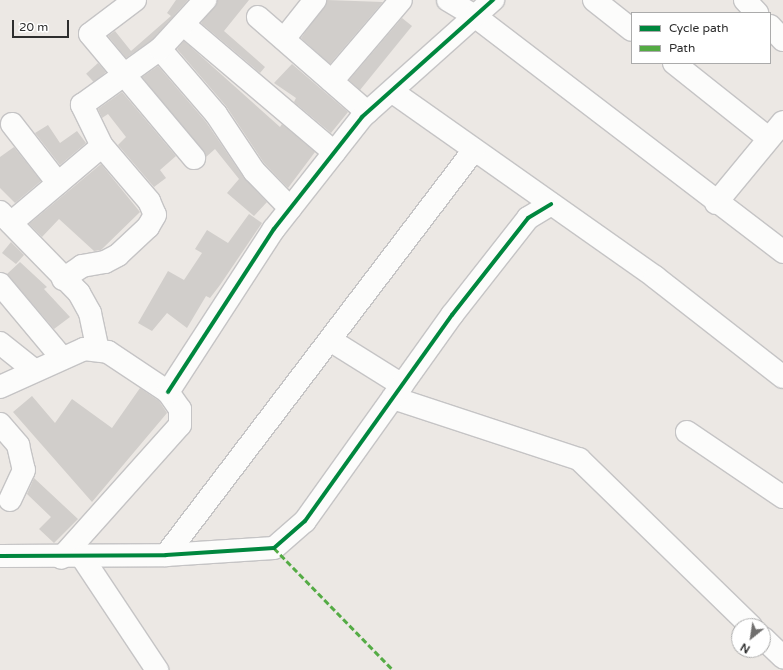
<!DOCTYPE html>
<style>
body{margin:0}
#map{position:relative;width:783px;height:670px;overflow:hidden;background:#ece8e4;font-family:"Varela Round",sans-serif}
div>[style]{position:absolute}
[style*='--x']{left:calc(var(--x)*1px);top:calc(var(--y)*1px);width:calc(var(--w)*1px);rotate:calc(var(--a)*1deg)}
.building>*{inset:0;background:#d1cecb;transform-origin:0 0}
.roads{filter:drop-shadow(1px 0 #c5c4c5) drop-shadow(-1px 0 #c5c4c5) drop-shadow(0 1px #c5c4c5) drop-shadow(0 -1px #c5c4c5)}
.minor>*{height:22px;margin:-11px;padding:0 11px;transform-origin:11px;border-radius:11px;background:#fcfcfb}
.quiet>*{height:3px;margin-top:-1.5px;transform-origin:0;background:repeating-linear-gradient(90deg,#54ab44 0 6px,transparent 0 9px)}
.cycleway>*{height:4px;margin:-2px;padding:0 2px;transform-origin:2px;border-radius:2px;background:#00873e}
span{translate:-50% -50%;white-space:nowrap;text-align:center;line-height:1.15;-webkit-text-stroke:3.5px #fff;paint-order:stroke}
.legend{position:absolute;left:631px;top:12px;width:140px;height:52px;box-sizing:border-box;background:#fff;border:1px solid #ababab;margin:0;padding:5px 7px;list-style:none;font-size:12px;color:#2e2e2e}
.legend li{display:flex;align-items:center;gap:8px;height:20px}
.legend b{width:20px;border:1px solid #ababab}
.north{position:absolute;left:731px;top:618px;width:40px;height:40px;box-sizing:border-box;background:#fff;border:1px solid #ababab;border-radius:50%;rotate:210deg;font-size:11px;font-weight:700;line-height:16px;text-align:center;color:#2e2e2e}
.north::after{content:'';display:block;margin:auto;width:14px;height:18px;background:#706f6e;clip-path:polygon(50% 0,100% 100%,50% 72%,0 100%)}
.scale{position:absolute;left:12px;top:20px;width:57px;height:18px;box-sizing:border-box;border:2px solid #2e2e2e;border-top:0;padding-left:5px;font-size:12px;line-height:14px;white-space:nowrap;color:#2e2e2e;-webkit-text-stroke:3px #fff;paint-order:stroke}
</style>
<div id="map">
<div class="building">
<div style="clip-path:polygon(176px 0,188px 0,152px 40px,126px 58px,108px 36px,115px 31px,131px 51px,171px 16px,167px 13px)"></div>
<div style="clip-path:polygon(217px 0,249px 0,224px 31px,265px 67px,260px 73px,201px 23px)"></div>
<div style="clip-path:polygon(327px 0,383px 2px,330px 64px,301px 38px)"></div>
<div style="clip-path:polygon(402px 18px,412px 26px,360px 90px,349px 80px)"></div>
<div style="clip-path:polygon(184px 41px,280px 127px,282px 124px,315px 152px,288px 188px,264px 163px,226px 106px,177px 49px)"></div>
<div style="left:98px;top:63px;width:12px;height:16px;rotate:48deg"></div>
<div style="clip-path:polygon(292px 64px,348px 112px,331px 133px,294px 102px,296px 98px,274px 83px)"></div>
<div style="clip-path:polygon(158px 66px,206px 122px,244px 178px,267px 202px,254px 216px,227px 193px,239px 179px,215px 149px,206px 157px,142px 77px)"></div>
<div style="clip-path:polygon(122px 92px,176px 156px,160px 170px,166px 178px,154px 187px,118px 145px,126px 137px,108px 114px,102px 118px,98px 109px)"></div>
<div style="clip-path:polygon(48px 125px,60px 143px,77px 131px,86px 143px,60px 165px,35px 133px)"></div>
<div style="clip-path:polygon(14px 147px,41px 181px,15px 203px,0 188px,0 157px)"></div>
<div style="clip-path:polygon(101px 164px,140px 212px,101px 250px,94px 251px,59px 219px,42px 237px,29px 224px)"></div>
<div style="clip-path:polygon(249px 214px,262px 223px,220px 285px,210px 298px,206px 296px,187px 328px,167px 313px,152px 331px,138px 323px,168px 271px,184px 280px,202px 253px,195px 249px,207px 230px,228px 243px)"></div>
<div style="clip-path:polygon(11px 242px,24px 255px,16px 264px,2px 253px)"></div>
<div style="clip-path:polygon(20px 262px,47px 287px,44px 289px,70px 317px,54px 329px,7px 274px)"></div>
<div style="clip-path:polygon(140px 388px,159px 401px,167px 413px,92px 502px,13px 412px,32px 396px,55px 423px,72px 399px,112px 428px)"></div>
<div style="clip-path:polygon(34px 478px,78px 519px,54px 543px,39px 529px,51px 517px,27px 494px)"></div>
</div>
<div class="roads">
<div class="minor">
<div style="--x:135;--y:0;--w:56;--a:142.9"></div>
<div style="--x:90;--y:34;--w:162;--a:50"></div>
<div style="--x:448;--y:0;--w:33;--a:31"></div>
<div style="--x:476;--y:17;--w:387;--a:37.4"></div>
<div style="--x:594;--y:0;--w:48;--a:38.3"></div>
<div style="--x:745;--y:0;--w:18;--a:47"></div>
<div style="--x:258;--y:17;--w:145;--a:41.1"></div>
<div style="--x:184;--y:25;--w:197;--a:40.3"></div>
<div style="--x:770;--y:26;--w:19;--a:47"></div>
<div style="--x:284;--y:39;--w:50;--a:-51.5"></div>
<div style="--x:160;--y:49;--w:86;--a:49.3"></div>
<div style="--x:216;--y:114;--w:69;--a:56.3"></div>
<div style="--x:254;--y:171;--w:52;--a:45.8"></div>
<div style="--x:674;--y:63;--w:119;--a:38.5"></div>
<div style="--x:332;--y:81;--w:106;--a:-49.6"></div>
<div style="--x:393;--y:92;--w:321;--a:35.2"></div>
<div style="--x:655;--y:277;--w:162;--a:38"></div>
<div style="--x:12;--y:124;--w:75;--a:52.1"></div>
<div style="--x:716;--y:203;--w:105;--a:-50.4"></div>
<div style="--x:0;--y:212;--w:113;--a:45.7"></div>
<div style="--x:79;--y:293;--w:23;--a:61"></div>
<div style="--x:90;--y:313;--w:38;--a:78"></div>
<div style="--x:11;--y:223;--w:119;--a:-40.2"></div>
<div style="--x:63;--y:279;--w:23;--a:-34"></div>
<div style="--x:82;--y:266;--w:23;--a:-10"></div>
<div style="--x:105;--y:262;--w:15;--a:-28"></div>
<div style="--x:118;--y:255;--w:41;--a:-43"></div>
<div style="--x:148;--y:227;--w:14;--a:-60"></div>
<div style="--x:155;--y:215;--w:15;--a:-113"></div>
<div style="--x:149;--y:201;--w:72;--a:-130.5"></div>
<div style="--x:102;--y:146;--w:46;--a:-116"></div>
<div style="--x:82;--y:105;--w:96;--a:-35.7"></div>
<div style="--x:160;--y:49;--w:67;--a:-47.4"></div>
<div style="--x:0;--y:284;--w:97;--a:50"></div>
<div style="--x:330;--y:340;--w:85;--a:32"></div>
<div style="--x:0;--y:343;--w:43;--a:38.5"></div>
<div style="--x:0;--y:387;--w:92;--a:-24.3"></div>
<div style="--x:84;--y:349;--w:24;--a:7"></div>
<div style="--x:108;--y:352;--w:72;--a:33.7"></div>
<div style="--x:168;--y:392;--w:21;--a:55"></div>
<div style="--x:180;--y:409;--w:16;--a:90"></div>
<div style="--x:180;--y:425;--w:178;--a:131.8"></div>
<div style="--x:168;--y:392;--w:194;--a:-57"></div>
<div style="--x:274;--y:229;--w:142;--a:-51.8"></div>
<div style="--x:362;--y:117;--w:176;--a:-41.8"></div>
<div style="--x:393;--y:398;--w:196;--a:18.2"></div>
<div style="--x:579;--y:459;--w:240;--a:44.2"></div>
<div style="--x:0;--y:424;--w:28;--a:49"></div>
<div style="--x:18;--y:445;--w:26;--a:77"></div>
<div style="--x:24;--y:470;--w:33;--a:115"></div>
<div style="--x:687;--y:432;--w:116;--a:34.1"></div>
<div style="--x:166;--y:555;--w:509;--a:-52.75"></div>
<div style="--x:0;--y:556;--w:166;--a:-0.3"></div>
<div style="--x:166;--y:555;--w:108;--a:-3.7"></div>
<div style="--x:274;--y:548;--w:41;--a:-41.1"></div>
<div style="--x:305;--y:521;--w:253;--a:-54.5"></div>
<div style="--x:452;--y:315;--w:123;--a:-51.9"></div>
<div style="--x:528;--y:218;--w:27;--a:-31"></div>
<div style="--x:82;--y:557;--w:136;--a:56.4"></div>
<div style="--x:763;--y:638;--w:28;--a:44"></div>
</div>
</div>
<div class="quiet">
<div style="--x:274;--y:548;--w:170;--a:45.7"></div>
</div>
<div class="cycleway">
<div style="--x:168;--y:392;--w:194;--a:-57"></div>
<div style="--x:274;--y:229;--w:142;--a:-51.8"></div>
<div style="--x:362;--y:117;--w:176;--a:-41.8"></div>
<div style="--x:0;--y:556;--w:166;--a:-0.3"></div>
<div style="--x:166;--y:555;--w:108;--a:-3.7"></div>
<div style="--x:274;--y:548;--w:41;--a:-41.1"></div>
<div style="--x:305;--y:521;--w:253;--a:-54.5"></div>
<div style="--x:452;--y:315;--w:123;--a:-51.9"></div>
<div style="--x:528;--y:218;--w:27;--a:-31"></div>
</div>
<ul class="legend">
<li><b style="height:5px;background:#00873e"></b>Cycle path</li>
<li><b style="height:5px;background:#54ab44"></b>Path</li>
</ul>
<div class="north">N</div>
<div class="scale">20 m</div>
</div>
